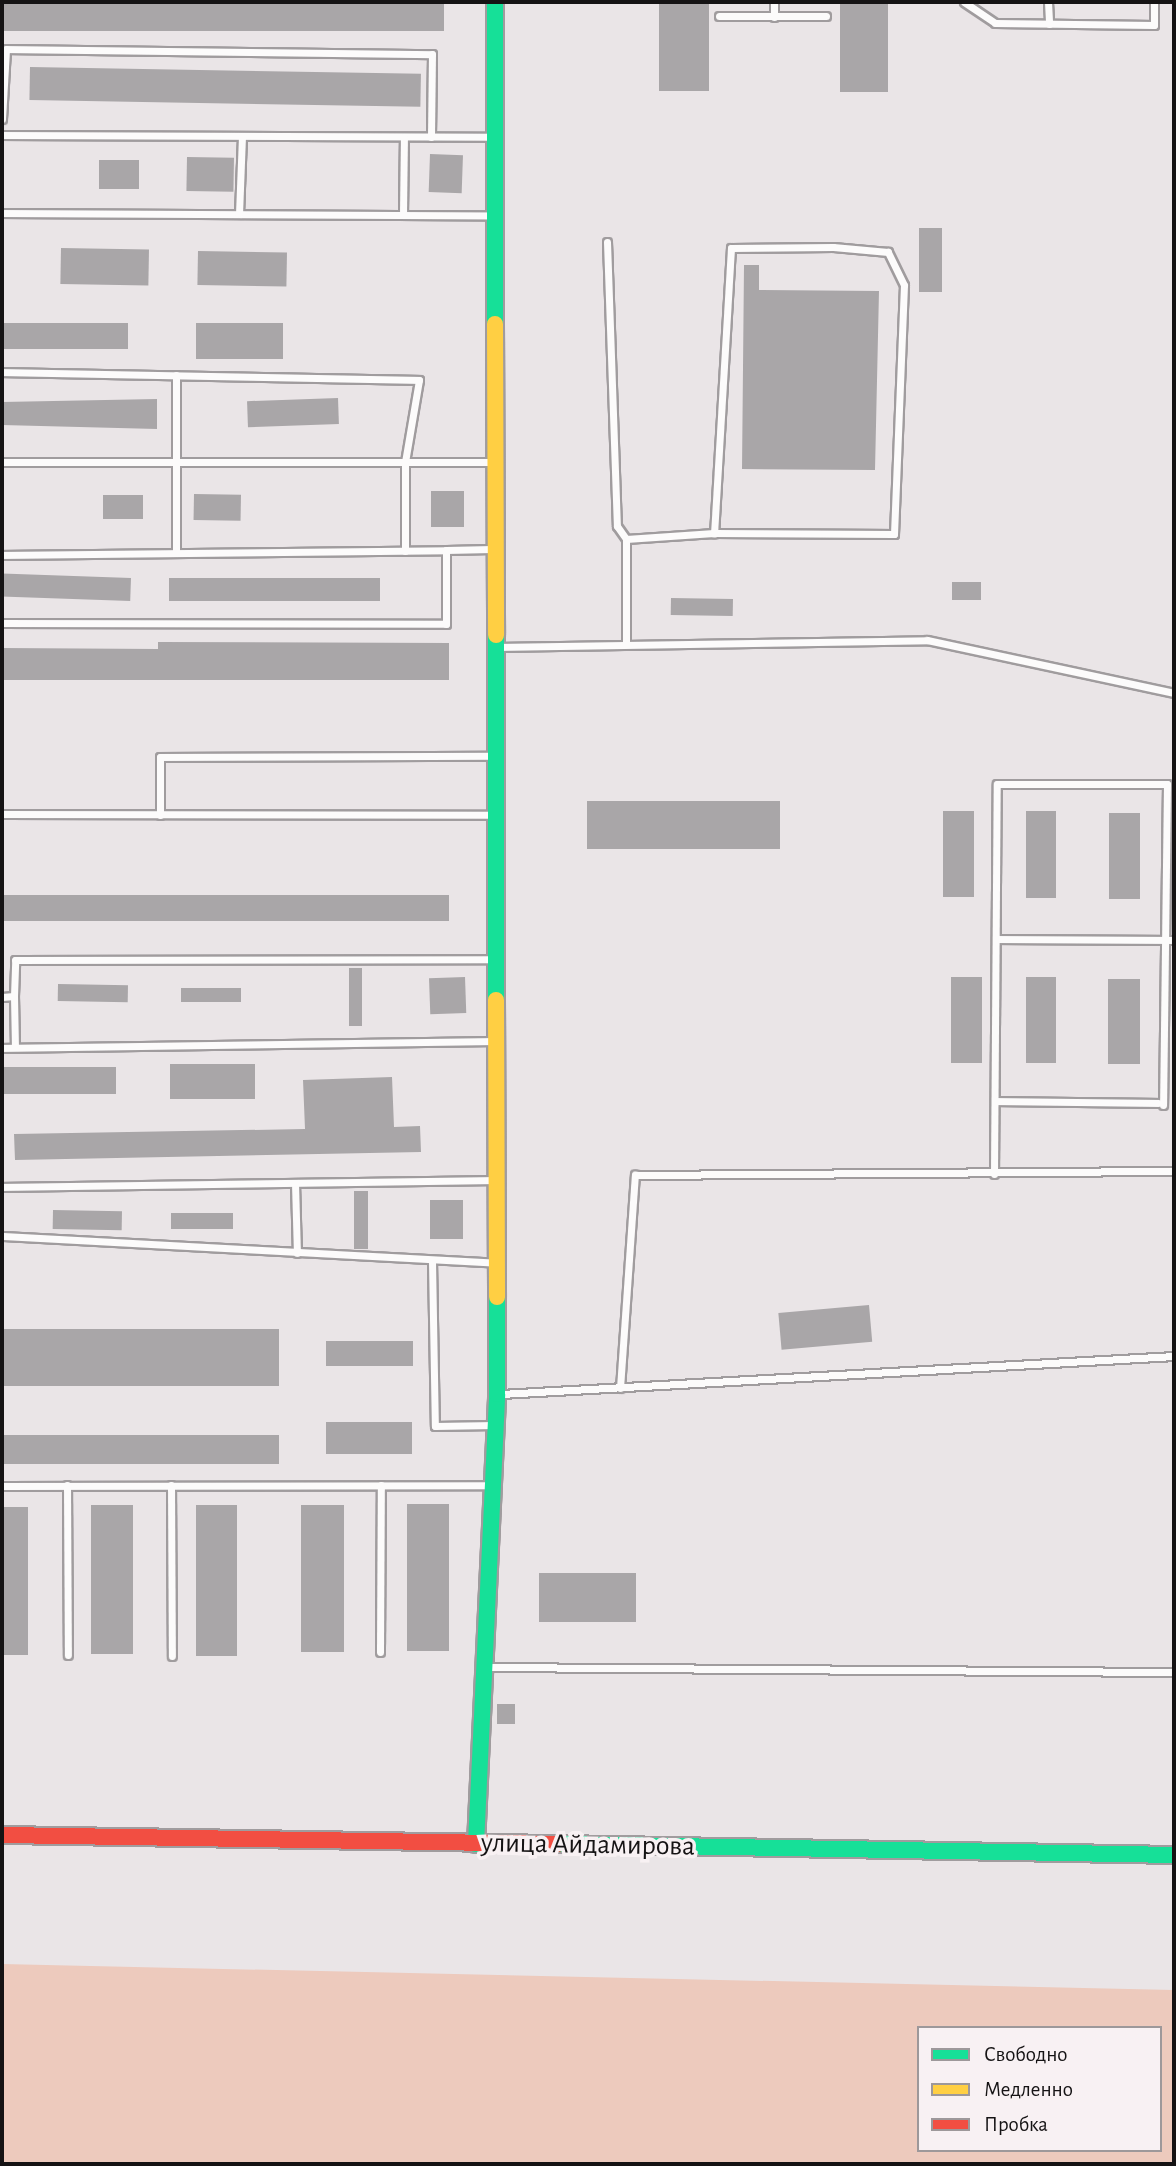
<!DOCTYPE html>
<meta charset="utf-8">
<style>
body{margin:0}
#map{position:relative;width:1176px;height:2166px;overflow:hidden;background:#eae5e7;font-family:"Alegreya Sans",sans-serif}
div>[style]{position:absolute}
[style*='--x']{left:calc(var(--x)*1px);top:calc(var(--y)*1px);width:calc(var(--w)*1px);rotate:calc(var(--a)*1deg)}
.green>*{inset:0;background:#edcabd}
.building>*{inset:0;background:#a9a6a8;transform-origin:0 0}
.roads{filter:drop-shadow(2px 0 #a09c9e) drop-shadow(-2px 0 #a09c9e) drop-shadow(0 2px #a09c9e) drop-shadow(0 -2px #a09c9e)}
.lane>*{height:7px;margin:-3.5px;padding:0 3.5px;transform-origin:3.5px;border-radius:3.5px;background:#fcfbfb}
.fast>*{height:16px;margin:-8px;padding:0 8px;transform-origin:8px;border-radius:8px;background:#16e098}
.slow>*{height:16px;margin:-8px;padding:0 8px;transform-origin:8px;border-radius:8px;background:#ffcf43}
.jam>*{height:16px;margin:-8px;padding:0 8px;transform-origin:8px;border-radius:8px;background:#f24e42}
span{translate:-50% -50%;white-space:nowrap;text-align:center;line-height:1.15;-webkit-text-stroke:7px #f8f1f3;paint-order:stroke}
.street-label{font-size:28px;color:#151314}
.frame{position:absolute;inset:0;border:4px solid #151314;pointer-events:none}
.legend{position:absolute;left:917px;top:2026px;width:245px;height:126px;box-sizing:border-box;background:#f8f1f3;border:2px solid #9d989a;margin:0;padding:9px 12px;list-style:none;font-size:21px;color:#151314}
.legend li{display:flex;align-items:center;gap:14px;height:35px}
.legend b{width:35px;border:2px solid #9d989a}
</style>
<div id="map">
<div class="green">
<div style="clip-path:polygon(evenodd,2px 1964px,1174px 1990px,1174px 2164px,2px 2164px,2px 1964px,919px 2028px,1160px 2028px,1160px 2150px,919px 2150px,919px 2028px)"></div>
</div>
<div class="building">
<div style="left:2px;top:2px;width:442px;height:29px"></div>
<div style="left:659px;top:2px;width:50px;height:89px"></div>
<div style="left:840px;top:2px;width:48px;height:90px"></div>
<div style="left:30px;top:67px;width:391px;height:33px;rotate:1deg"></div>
<div style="left:430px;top:154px;width:33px;height:38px;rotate:2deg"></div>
<div style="left:187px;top:157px;width:47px;height:34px;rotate:1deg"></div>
<div style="left:99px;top:160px;width:40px;height:29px"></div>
<div style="left:919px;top:228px;width:23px;height:64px"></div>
<div style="left:61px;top:248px;width:88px;height:36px;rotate:1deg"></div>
<div style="left:198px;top:251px;width:89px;height:34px;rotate:1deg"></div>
<div style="clip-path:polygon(744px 265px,759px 265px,759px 290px,879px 291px,875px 470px,742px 469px)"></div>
<div style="left:2px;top:323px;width:126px;height:26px"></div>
<div style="left:196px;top:323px;width:87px;height:36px"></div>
<div style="left:338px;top:398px;width:26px;height:91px;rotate:88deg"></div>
<div style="clip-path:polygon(157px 399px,157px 429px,2px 425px,2px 402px)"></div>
<div style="left:431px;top:491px;width:33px;height:36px"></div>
<div style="left:194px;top:494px;width:47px;height:26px;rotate:1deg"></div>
<div style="left:103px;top:495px;width:40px;height:24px"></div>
<div style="left:131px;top:578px;width:23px;height:129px;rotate:92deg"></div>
<div style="left:169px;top:578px;width:211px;height:23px"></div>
<div style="left:952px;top:582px;width:29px;height:18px"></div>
<div style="left:671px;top:598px;width:62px;height:17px;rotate:1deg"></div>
<div style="clip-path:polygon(158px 642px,449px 643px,449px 680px,2px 680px,2px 648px,158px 649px)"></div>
<div style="left:587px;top:801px;width:193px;height:48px"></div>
<div style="left:943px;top:811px;width:31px;height:86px"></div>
<div style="left:1026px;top:811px;width:30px;height:87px"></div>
<div style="left:1109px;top:813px;width:31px;height:86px"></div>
<div style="left:2px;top:895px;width:447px;height:26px"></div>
<div style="left:349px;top:968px;width:13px;height:58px"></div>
<div style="left:465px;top:977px;width:36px;height:36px;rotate:88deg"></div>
<div style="left:951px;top:977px;width:31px;height:86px"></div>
<div style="left:1026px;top:977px;width:30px;height:86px"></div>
<div style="left:1108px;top:979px;width:32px;height:85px"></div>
<div style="left:58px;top:984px;width:70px;height:17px;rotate:1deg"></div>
<div style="left:181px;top:988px;width:60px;height:14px"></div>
<div style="left:170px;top:1064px;width:85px;height:35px"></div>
<div style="left:116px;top:1067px;width:27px;height:114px;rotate:90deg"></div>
<div style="clip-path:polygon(392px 1077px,394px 1127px,420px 1126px,421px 1152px,15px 1160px,14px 1134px,305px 1129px,303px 1080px)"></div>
<div style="left:354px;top:1191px;width:14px;height:58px"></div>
<div style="left:430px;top:1200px;width:33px;height:39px"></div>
<div style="left:53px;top:1210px;width:69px;height:19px;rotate:1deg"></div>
<div style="left:233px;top:1213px;width:16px;height:62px;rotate:90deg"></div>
<div style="left:869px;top:1305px;width:37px;height:91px;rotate:85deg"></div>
<div style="left:2px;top:1329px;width:277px;height:57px"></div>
<div style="left:326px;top:1341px;width:87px;height:25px"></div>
<div style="left:412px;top:1422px;width:32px;height:86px;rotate:90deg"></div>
<div style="left:279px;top:1435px;width:29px;height:277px;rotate:90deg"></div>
<div style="left:407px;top:1504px;width:42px;height:147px"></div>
<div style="left:91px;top:1505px;width:42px;height:149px"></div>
<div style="left:196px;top:1505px;width:41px;height:151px"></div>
<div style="left:301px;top:1505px;width:43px;height:147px"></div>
<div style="left:2px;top:1507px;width:26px;height:148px"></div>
<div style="left:636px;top:1573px;width:49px;height:97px;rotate:90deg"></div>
<div style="left:497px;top:1704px;width:18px;height:20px"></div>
</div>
<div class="roads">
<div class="lane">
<div style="--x:774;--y:2;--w:15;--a:90"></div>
<div style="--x:964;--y:2;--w:37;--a:34"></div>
<div style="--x:995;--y:23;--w:159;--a:0.7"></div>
<div style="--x:1154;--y:25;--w:23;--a:-90"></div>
<div style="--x:1048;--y:2;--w:22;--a:87"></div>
<div style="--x:719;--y:16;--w:107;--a:0"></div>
<div style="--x:2;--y:119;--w:70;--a:-86.7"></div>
<div style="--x:6;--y:49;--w:426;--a:0.7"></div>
<div style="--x:432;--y:54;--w:83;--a:90.7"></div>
<div style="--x:2;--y:135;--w:489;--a:0.2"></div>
<div style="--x:2;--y:213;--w:492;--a:0.3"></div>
<div style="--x:239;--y:214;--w:78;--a:-87.8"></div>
<div style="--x:403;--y:215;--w:78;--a:-89.3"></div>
<div style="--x:607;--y:242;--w:284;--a:88"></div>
<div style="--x:617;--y:526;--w:16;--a:55"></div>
<div style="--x:626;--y:539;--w:105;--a:90"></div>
<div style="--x:2;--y:372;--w:417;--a:1.1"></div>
<div style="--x:419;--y:380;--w:83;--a:99.7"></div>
<div style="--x:405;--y:462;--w:89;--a:90"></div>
<div style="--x:176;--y:375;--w:178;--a:90"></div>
<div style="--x:2;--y:462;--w:492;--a:0"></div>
<div style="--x:626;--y:539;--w:88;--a:-3.9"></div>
<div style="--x:714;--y:533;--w:180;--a:0.3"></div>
<div style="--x:894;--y:534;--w:249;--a:-87.7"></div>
<div style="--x:904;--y:285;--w:37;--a:-116"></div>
<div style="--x:888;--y:252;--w:55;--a:-174.8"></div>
<div style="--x:833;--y:247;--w:102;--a:179.4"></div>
<div style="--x:731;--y:248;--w:286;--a:93.4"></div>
<div style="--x:2;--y:555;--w:444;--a:-0.6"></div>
<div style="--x:2;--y:623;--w:444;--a:0.1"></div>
<div style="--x:446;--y:624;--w:74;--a:-90"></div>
<div style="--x:446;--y:550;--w:46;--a:-1.2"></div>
<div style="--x:499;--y:647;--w:428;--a:-0.9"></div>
<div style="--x:927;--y:640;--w:253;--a:12.1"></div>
<div style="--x:2;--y:814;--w:493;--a:0.1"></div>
<div style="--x:160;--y:815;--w:58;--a:-90"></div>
<div style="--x:160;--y:757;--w:334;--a:-0.2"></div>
<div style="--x:996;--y:939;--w:178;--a:0.3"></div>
<div style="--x:14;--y:996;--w:51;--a:88.9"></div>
<div style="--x:2;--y:997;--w:12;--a:-5"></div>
<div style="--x:14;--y:996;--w:36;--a:-88"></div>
<div style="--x:15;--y:960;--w:479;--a:-0.1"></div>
<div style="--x:2;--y:1048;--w:491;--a:-0.8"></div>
<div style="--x:995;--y:1101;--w:163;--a:0.7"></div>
<div style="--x:994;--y:1174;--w:390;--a:-89.6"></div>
<div style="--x:997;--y:784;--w:170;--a:0"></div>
<div style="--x:1167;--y:784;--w:321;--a:90.7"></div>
<div style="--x:295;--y:1183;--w:70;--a:88.4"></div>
<div style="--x:2;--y:1187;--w:493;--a:-0.8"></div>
<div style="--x:2;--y:1236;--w:492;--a:3.1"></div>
<div style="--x:432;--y:1261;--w:165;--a:89"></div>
<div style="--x:435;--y:1426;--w:60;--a:-1"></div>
<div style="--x:620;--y:1388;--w:214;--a:-86"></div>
<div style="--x:635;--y:1175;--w:539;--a:-0.43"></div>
<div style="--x:501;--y:1394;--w:674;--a:-3.23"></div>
<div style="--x:67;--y:1485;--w:170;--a:89.7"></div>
<div style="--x:171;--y:1485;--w:171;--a:89.7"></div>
<div style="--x:2;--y:1486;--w:489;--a:-0.1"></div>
<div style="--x:380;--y:1652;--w:167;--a:-89.7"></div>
<div style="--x:488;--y:1667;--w:686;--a:0.42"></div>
</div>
<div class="fast">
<div style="--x:495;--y:2;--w:322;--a:90"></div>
<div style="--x:496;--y:635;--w:365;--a:90"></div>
<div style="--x:476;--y:1844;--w:450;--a:-87.3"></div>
<div style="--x:497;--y:1394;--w:97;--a:-90"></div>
<div style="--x:558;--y:1844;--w:616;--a:1.02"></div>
</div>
<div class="slow">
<div style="--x:495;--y:324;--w:311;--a:89.8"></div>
<div style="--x:496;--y:1000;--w:297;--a:89.8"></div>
</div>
<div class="jam">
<div style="--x:2;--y:1835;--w:556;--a:0.93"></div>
</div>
</div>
<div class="street-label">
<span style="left:588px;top:1845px;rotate:1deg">улица Айдамирова</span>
</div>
<div class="frame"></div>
<ul class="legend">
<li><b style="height:9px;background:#16e098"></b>Свободно</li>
<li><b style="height:9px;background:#ffcf43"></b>Медленно</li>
<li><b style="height:9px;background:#f24e42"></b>Пробка</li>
</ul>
</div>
